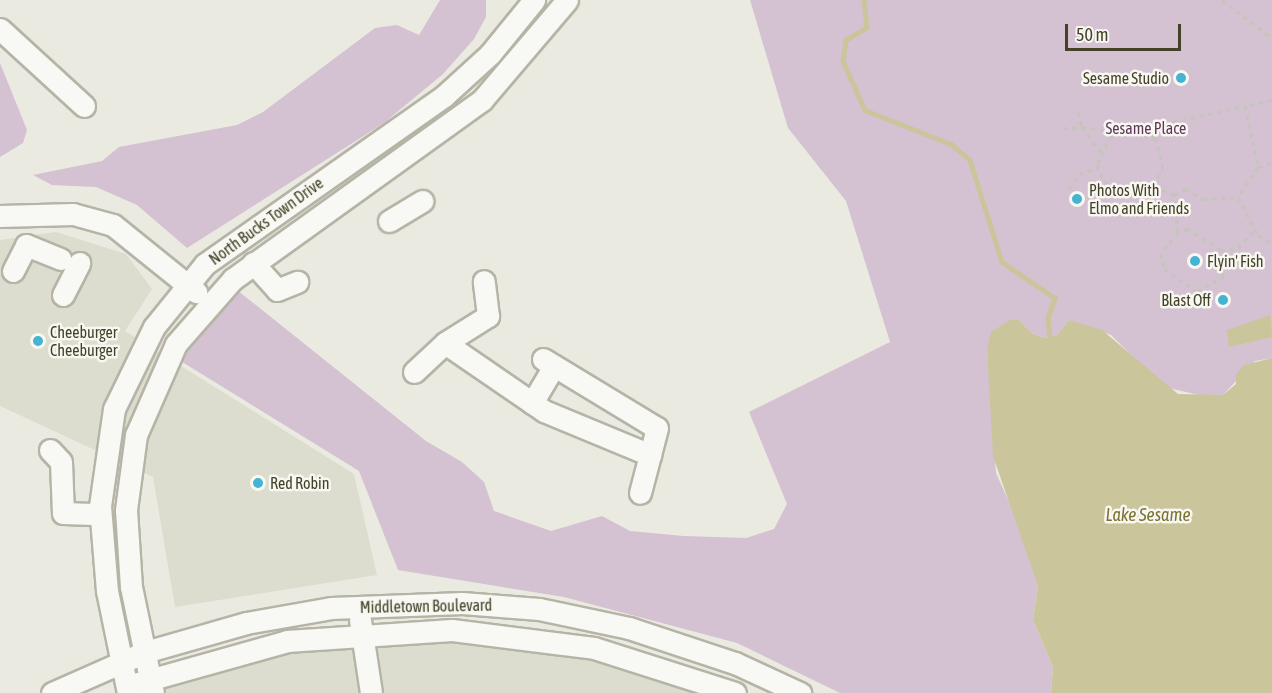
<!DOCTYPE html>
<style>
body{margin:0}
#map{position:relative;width:1272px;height:693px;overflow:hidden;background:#eaeae1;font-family:"Asap Condensed",sans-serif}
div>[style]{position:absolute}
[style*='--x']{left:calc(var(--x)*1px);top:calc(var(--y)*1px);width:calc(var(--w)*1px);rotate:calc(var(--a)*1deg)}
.built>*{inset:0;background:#dcdccf}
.green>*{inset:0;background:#d4c2d2}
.water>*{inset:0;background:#cbc59c}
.stream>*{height:4.5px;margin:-2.25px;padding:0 2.25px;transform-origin:2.25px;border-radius:2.25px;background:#cbc59c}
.path>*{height:3px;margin-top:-1.5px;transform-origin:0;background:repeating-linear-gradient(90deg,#c5c5bb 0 4.5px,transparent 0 9px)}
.roads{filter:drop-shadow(2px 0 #b5b4a6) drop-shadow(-2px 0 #b5b4a6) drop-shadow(0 2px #b5b4a6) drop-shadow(0 -2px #b5b4a6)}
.minor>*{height:21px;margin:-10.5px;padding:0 10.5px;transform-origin:10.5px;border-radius:10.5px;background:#f8f8f4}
.dots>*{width:16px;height:16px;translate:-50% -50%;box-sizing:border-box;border:3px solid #f8f7f1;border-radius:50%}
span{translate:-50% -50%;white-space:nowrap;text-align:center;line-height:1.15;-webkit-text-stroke:5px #f8f7f1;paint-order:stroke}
.poi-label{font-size:16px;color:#434229}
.right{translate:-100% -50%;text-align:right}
.left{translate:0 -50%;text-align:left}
.park-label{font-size:16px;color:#5f3658}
.street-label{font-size:16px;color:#434229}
.water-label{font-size:18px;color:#787232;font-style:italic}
.scale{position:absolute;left:1065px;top:24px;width:116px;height:27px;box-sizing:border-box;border:3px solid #434229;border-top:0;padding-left:8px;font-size:18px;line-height:21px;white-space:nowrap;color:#434229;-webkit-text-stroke:4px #f8f7f1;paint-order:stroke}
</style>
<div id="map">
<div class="built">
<div style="clip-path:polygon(56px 232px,126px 254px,152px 289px,125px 331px,354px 474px,377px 575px,175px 607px,153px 477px,0 406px,0 240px)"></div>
<div style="clip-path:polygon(464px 640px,546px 647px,716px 693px,133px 693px,178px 676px,325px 643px)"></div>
</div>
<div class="green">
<div style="clip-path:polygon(440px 0,486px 0,486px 17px,474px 39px,443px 74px,384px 123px,187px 248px,137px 205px,96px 187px,52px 185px,33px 175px,102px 161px,119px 147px,237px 125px,263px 112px,375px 28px,397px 25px,419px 35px)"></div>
<div style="clip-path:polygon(750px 0,1272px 0,1272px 358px,1255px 361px,1223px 395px,1208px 397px,1164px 387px,1111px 335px,1069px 320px,1058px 334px,1046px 338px,1033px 334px,1019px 320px,1010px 320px,987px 349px,996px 473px,1027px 542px,1038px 586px,1033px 620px,1053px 667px,1051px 693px,840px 693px,737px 643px,564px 597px,398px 570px,359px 471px,179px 360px,213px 310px,237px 290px,426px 441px,462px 462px,484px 482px,494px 511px,551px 531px,602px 516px,630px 531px,684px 536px,746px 538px,774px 529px,787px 504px,749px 412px,890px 342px,846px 201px,788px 128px)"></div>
<div style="clip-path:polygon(0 63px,27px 130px,23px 143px,0 157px)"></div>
</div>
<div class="water">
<div style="clip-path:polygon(1270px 315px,1272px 337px,1229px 347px,1227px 330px)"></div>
<div style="clip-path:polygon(1010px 320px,1019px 320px,1033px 334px,1046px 338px,1058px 334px,1069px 320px,1102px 330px,1178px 394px,1223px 395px,1236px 384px,1236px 374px,1244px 365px,1272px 358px,1272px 693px,1051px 693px,1053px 667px,1033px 620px,1038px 586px,993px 456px,987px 349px,991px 332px)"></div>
</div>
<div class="stream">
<div style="--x:864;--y:0;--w:28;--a:84"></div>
<div style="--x:867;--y:28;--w:24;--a:150"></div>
<div style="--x:846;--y:40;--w:21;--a:98"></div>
<div style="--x:843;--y:61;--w:54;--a:65.8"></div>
<div style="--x:865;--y:110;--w:92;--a:21.6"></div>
<div style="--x:951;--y:144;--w:25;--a:40"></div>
<div style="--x:970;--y:160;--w:107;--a:72.6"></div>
<div style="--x:1002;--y:262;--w:64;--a:34.2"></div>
<div style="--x:1055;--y:298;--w:21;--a:109"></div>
<div style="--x:1048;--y:318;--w:19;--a:84"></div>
</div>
<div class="path">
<div style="--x:1222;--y:0;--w:63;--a:37.2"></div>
<div style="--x:1272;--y:100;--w:28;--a:167"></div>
<div style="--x:1245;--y:106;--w:62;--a:78"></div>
<div style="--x:1258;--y:167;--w:15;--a:-16"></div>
<div style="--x:1078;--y:112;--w:16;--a:75"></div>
<div style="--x:1082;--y:127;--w:30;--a:9"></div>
<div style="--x:1063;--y:128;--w:19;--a:-3"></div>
<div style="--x:1082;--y:127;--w:31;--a:54"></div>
<div style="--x:1151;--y:136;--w:26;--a:-32"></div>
<div style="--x:1173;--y:122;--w:74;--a:-12.5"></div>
<div style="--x:1258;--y:167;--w:36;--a:124"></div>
<div style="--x:1238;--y:197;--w:43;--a:62.2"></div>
<div style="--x:1258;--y:235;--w:17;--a:33"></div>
<div style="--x:1154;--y:186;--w:20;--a:-63"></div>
<div style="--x:1163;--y:168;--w:30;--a:-104"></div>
<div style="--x:1156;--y:139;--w:30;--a:-159"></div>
<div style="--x:1128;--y:128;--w:18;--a:158"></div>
<div style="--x:1111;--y:135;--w:33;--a:115"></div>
<div style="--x:1097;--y:165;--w:17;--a:66"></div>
<div style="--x:1104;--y:181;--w:30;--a:28"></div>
<div style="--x:1130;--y:195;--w:26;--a:-21"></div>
<div style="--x:1154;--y:186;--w:22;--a:24"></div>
<div style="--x:1069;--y:189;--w:18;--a:-56"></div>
<div style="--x:1079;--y:174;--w:19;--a:-18"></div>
<div style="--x:1095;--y:205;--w:25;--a:-58"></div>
<div style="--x:1178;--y:232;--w:37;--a:-96"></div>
<div style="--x:1174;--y:195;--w:13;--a:-29"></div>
<div style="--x:1185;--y:189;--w:21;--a:29"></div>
<div style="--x:1203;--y:199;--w:35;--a:-3"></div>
<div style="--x:1221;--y:250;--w:39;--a:-148"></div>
<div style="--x:1188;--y:229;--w:10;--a:163"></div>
<div style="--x:1178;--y:232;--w:27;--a:129"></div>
<div style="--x:1161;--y:253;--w:16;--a:79"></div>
<div style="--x:1164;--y:269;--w:40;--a:34"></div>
<div style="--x:1197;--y:291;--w:30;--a:-28"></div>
<div style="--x:1223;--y:277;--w:27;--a:-94"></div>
<div style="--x:1221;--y:250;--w:17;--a:-7"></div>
<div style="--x:1238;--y:248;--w:25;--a:-48"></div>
</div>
<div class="roads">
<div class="minor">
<div style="--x:0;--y:29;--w:114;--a:42.5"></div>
<div style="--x:0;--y:216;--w:73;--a:-1.6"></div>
<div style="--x:73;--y:214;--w:41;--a:15.4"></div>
<div style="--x:113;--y:225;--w:107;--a:38.9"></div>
<div style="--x:389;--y:221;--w:39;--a:-31"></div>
<div style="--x:253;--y:263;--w:36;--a:48"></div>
<div style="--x:277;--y:290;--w:22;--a:-22"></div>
<div style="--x:13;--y:271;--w:29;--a:-63"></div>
<div style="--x:26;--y:245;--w:37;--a:22"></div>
<div style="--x:63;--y:295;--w:36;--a:-63"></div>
<div style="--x:445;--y:343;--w:120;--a:34.5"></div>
<div style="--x:544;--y:411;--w:115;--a:22.5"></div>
<div style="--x:543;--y:359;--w:133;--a:31.2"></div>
<div style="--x:657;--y:428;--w:67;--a:104.7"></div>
<div style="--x:414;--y:372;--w:42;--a:-43.1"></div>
<div style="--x:445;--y:343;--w:51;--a:-32.1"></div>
<div style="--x:488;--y:316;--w:35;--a:-97"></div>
<div style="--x:532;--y:403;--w:43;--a:-59.3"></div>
<div style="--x:50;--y:450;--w:16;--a:47"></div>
<div style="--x:61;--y:462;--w:51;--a:87.8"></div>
<div style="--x:63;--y:513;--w:37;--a:2"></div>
<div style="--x:360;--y:620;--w:74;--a:81.4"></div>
<div style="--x:138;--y:683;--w:155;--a:-15.7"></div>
<div style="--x:287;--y:641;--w:165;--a:-3.8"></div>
<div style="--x:452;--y:630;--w:143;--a:7.2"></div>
<div style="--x:594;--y:648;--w:148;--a:17.7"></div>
<div style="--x:52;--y:693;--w:102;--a:-23.8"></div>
<div style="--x:145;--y:652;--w:105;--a:-16"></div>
<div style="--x:246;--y:623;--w:86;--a:-10"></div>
<div style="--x:331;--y:608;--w:131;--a:-2.2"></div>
<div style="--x:462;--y:603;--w:77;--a:4.5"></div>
<div style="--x:539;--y:609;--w:92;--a:11.9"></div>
<div style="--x:629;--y:628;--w:112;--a:18.3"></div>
<div style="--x:735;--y:663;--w:72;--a:24.8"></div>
<div style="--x:128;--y:693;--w:104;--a:-101.6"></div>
<div style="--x:107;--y:591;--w:85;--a:-94.7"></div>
<div style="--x:100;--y:506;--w:98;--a:-81.8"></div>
<div style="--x:114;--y:409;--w:91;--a:-64"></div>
<div style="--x:154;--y:327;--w:81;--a:-51"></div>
<div style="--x:205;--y:264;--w:292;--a:-35.1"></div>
<div style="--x:444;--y:96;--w:62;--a:-42.4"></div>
<div style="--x:490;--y:54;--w:70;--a:-50.8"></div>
<div style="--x:153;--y:693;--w:108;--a:-101.7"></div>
<div style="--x:131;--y:587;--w:77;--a:-93.7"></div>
<div style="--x:126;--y:510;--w:76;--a:-82.4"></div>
<div style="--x:136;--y:435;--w:99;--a:-66.3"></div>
<div style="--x:176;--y:344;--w:86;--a:-48.8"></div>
<div style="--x:233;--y:279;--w:307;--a:-35.7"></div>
<div style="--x:482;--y:100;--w:131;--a:-49.6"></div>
</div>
</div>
<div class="dots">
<div style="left:1181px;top:78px;background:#44b4d2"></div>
<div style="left:1077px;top:199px;background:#44b4d2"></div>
<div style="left:1195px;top:261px;background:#44b4d2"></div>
<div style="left:1223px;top:300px;background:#44b4d2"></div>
<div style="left:38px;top:341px;background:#44b4d2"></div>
<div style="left:258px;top:483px;background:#44b4d2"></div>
</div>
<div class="poi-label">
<span class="right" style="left:1169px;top:78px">Sesame Studio</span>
<span class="left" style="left:1089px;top:199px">Photos With<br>Elmo and Friends</span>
<span class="left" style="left:1207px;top:261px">Flyin' Fish</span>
<span class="right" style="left:1211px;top:300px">Blast Off</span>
<span class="left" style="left:50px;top:341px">Cheeburger<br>Cheeburger</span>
<span class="left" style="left:270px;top:483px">Red Robin</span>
</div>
<div class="park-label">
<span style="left:1146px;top:128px">Sesame Place</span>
</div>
<div class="street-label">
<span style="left:266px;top:221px;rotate:-36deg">North Bucks Town Drive</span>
<span style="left:426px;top:606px;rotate:-1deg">Middletown Boulevard</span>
</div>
<div class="water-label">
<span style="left:1148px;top:515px">Lake Sesame</span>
</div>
<div class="scale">50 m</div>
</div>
